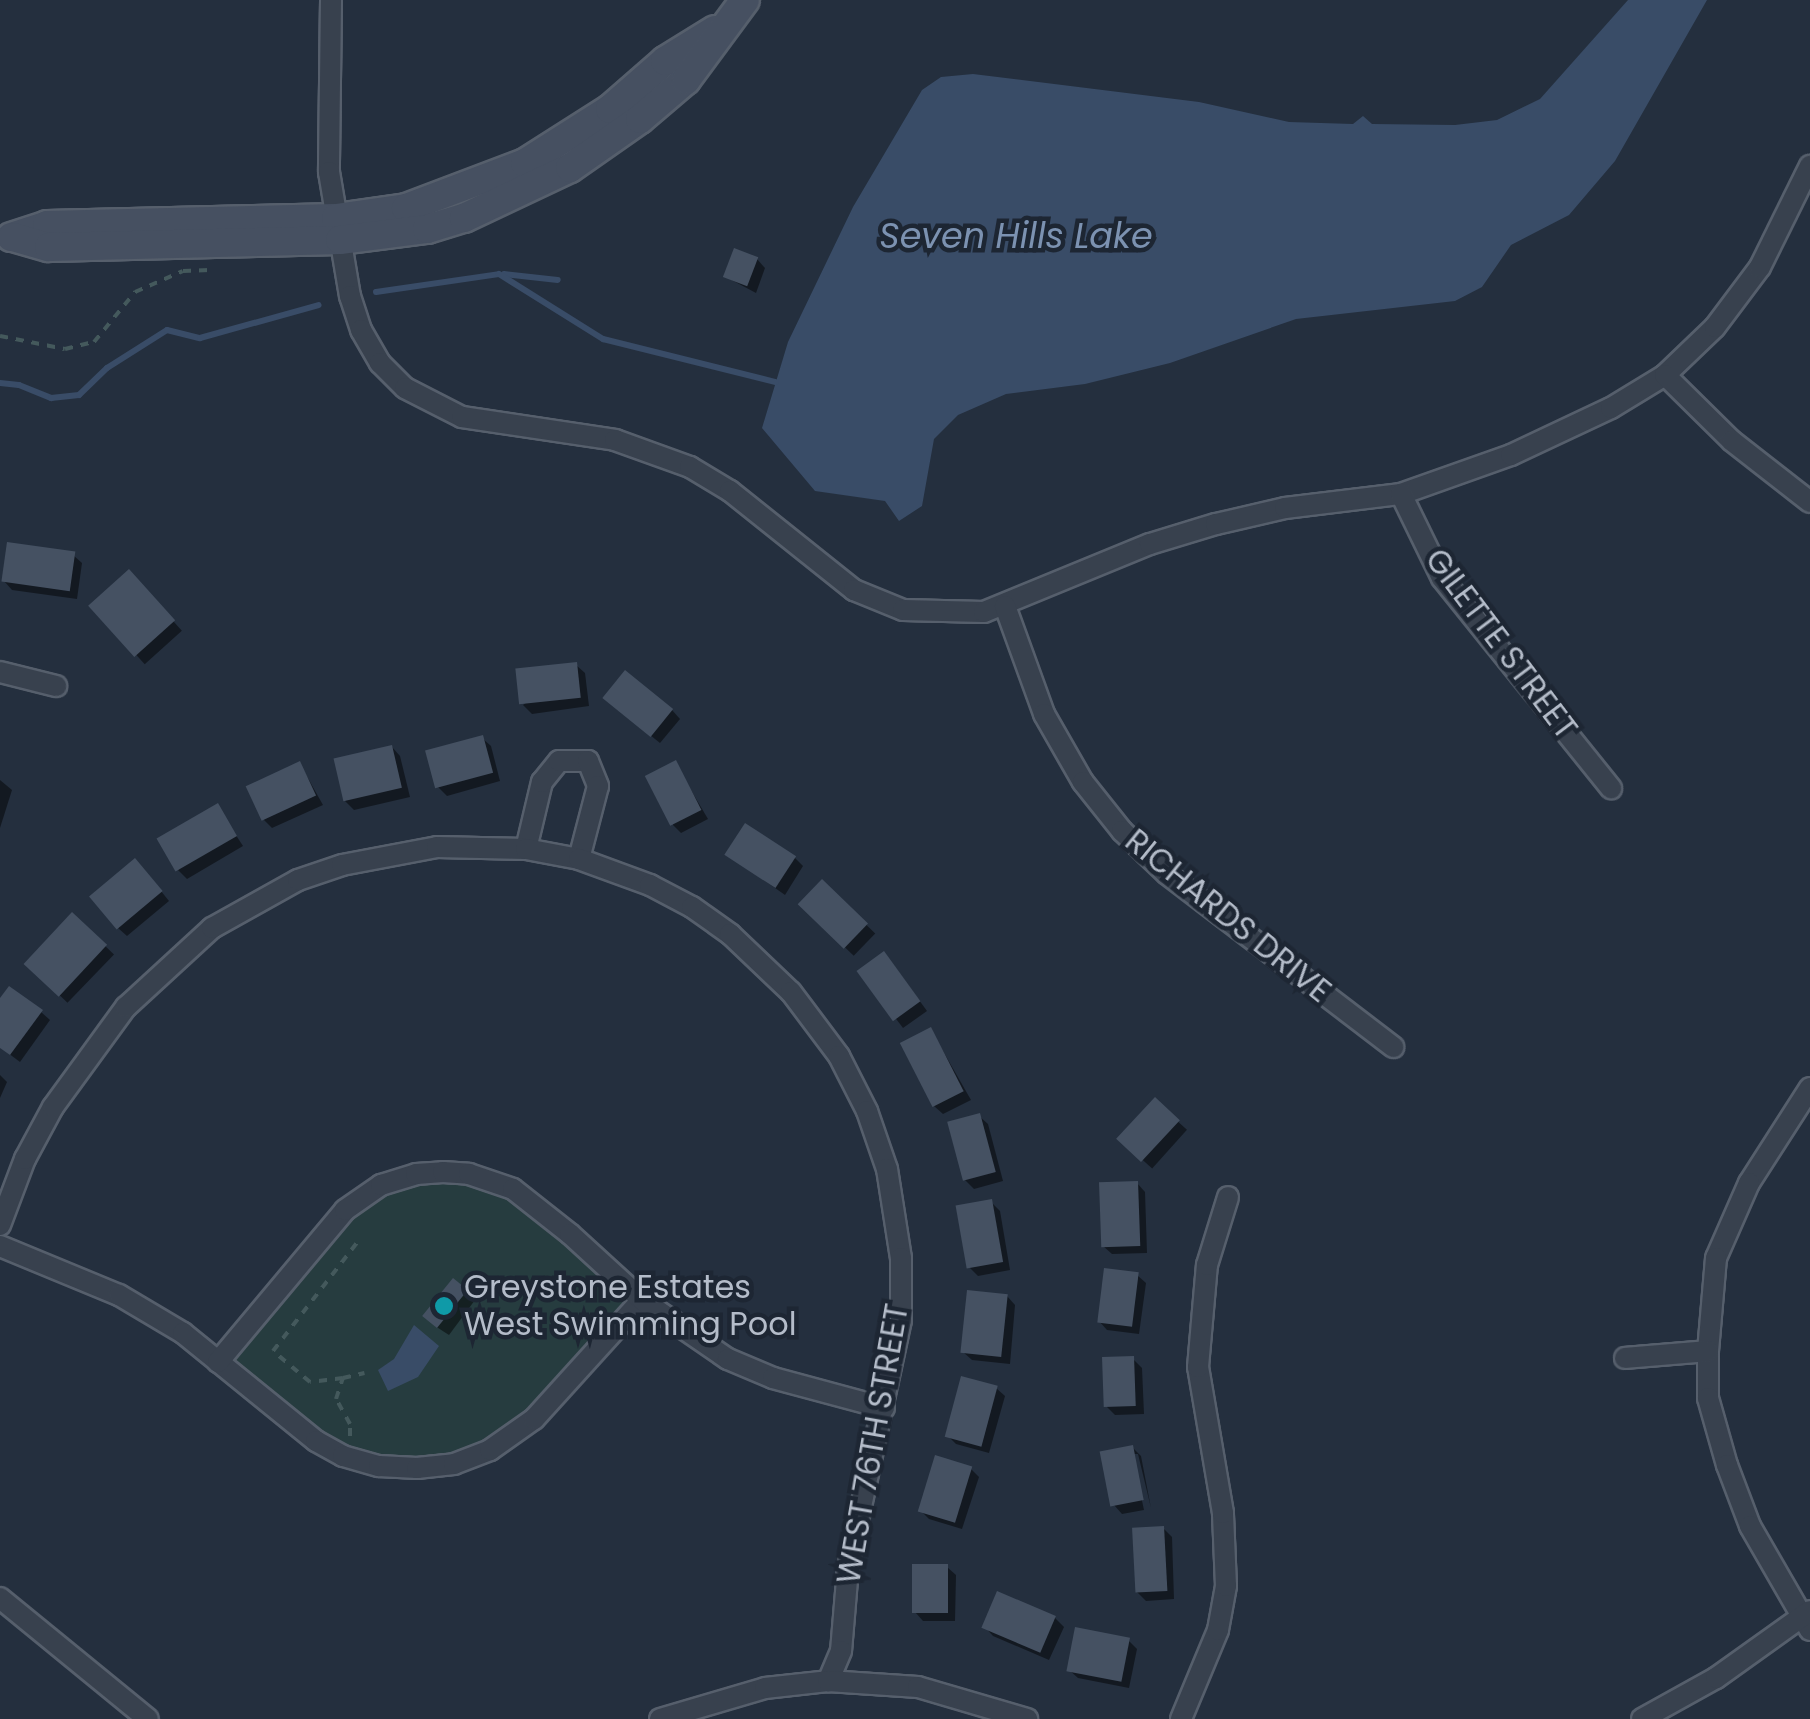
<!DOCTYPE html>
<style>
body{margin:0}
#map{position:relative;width:1810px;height:1719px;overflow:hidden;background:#242f3e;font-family:Poppins,sans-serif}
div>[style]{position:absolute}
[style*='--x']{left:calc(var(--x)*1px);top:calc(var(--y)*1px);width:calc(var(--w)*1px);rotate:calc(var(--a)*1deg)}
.green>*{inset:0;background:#263c3f}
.water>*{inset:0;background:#394c67}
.shadow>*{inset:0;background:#0007;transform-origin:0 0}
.stream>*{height:6px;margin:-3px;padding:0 3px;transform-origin:3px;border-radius:3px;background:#394c67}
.building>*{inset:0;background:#455162;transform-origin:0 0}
.path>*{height:4px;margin-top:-2px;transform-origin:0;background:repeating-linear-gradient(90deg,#44595c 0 8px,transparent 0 16px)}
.roads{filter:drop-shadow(2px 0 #565f6c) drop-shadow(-2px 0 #565f6c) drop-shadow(0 2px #565f6c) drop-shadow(0 -2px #565f6c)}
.minor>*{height:20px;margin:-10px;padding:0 10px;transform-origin:10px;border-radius:10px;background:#38414e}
.secondary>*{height:28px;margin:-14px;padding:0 14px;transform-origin:14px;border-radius:14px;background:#465061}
.dots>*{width:28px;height:28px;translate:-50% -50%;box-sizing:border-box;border:5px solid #1d2633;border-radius:50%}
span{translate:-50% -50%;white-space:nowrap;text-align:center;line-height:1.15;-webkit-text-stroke:9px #1d2633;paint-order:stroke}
.street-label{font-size:32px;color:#b4bcc9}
.poi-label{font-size:32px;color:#b4bcc9}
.left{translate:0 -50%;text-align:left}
.water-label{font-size:35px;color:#7c92b1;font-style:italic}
</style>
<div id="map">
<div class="green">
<div style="clip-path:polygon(416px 1174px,492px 1180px,642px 1300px,534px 1419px,454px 1464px,343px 1456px,218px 1362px,323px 1234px)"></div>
</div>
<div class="water">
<div style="clip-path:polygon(1628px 0,1707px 0,1615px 161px,1569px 215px,1511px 245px,1482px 287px,1455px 301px,1296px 319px,1170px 363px,1085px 384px,1006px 394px,958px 415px,934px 439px,922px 506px,899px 521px,885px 501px,815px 491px,762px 428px,788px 342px,853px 207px,922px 90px,941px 77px,973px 74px,1199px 102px,1289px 122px,1353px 124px,1363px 116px,1372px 124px,1455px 125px,1497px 120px,1540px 99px)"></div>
<div style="clip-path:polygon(414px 1325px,439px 1346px,418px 1377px,388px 1391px,378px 1370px,394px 1359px)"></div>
</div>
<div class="shadow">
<div style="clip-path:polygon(757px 259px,765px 268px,756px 293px,726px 277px)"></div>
<div style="clip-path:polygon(73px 555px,82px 563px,77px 599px,12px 590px,4px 581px)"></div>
<div style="left:129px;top:572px;width:79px;height:50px;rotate:48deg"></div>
<div style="clip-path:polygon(576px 665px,585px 673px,589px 706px,532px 714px,523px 705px)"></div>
<div style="clip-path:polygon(614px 706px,672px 710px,680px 719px,660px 743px)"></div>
<div style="clip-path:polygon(482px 738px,491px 746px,500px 781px,447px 796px,438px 787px)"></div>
<div style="clip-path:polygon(392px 747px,400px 756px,410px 797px,354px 810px,345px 801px)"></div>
<div style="clip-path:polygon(675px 763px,708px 819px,681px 833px,673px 825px)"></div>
<div style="clip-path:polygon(300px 764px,323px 805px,272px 828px,263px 819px)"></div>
<div style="clip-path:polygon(0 780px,12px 790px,0 828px)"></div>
<div style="clip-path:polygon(217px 806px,243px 846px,187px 879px,178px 870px)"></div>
<div style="clip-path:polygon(728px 855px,795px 858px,803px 866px,785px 895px)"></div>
<div style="clip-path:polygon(144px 870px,169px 901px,127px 936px,118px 928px)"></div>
<div style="left:822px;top:882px;width:74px;height:31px;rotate:44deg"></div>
<div style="left:73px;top:915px;width:57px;height:67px;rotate:44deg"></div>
<div style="clip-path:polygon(892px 963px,927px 1011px,903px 1028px,860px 971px)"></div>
<div style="clip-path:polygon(0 1003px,41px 1012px,50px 1020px,20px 1062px,0 1047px)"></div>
<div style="clip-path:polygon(931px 1030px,971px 1100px,943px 1114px,934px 1106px)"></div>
<div style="clip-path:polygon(0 1075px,7px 1082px,0 1098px)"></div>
<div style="left:1155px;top:1101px;width:43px;height:52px;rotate:42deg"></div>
<div style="clip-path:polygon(979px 1116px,988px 1124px,1003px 1181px,974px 1189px,965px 1180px)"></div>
<div style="clip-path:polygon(1137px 1183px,1145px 1192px,1147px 1253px,1112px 1254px,1103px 1246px)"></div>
<div style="clip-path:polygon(991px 1202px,1000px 1211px,1010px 1270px,978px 1276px,969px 1267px)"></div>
<div style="clip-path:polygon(1137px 1275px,1146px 1283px,1139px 1334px,1107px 1330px,1099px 1321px)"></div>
<div style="clip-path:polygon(466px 1291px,475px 1300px,449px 1335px,435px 1326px)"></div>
<div style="clip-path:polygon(1007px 1296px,1015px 1305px,1010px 1364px,972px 1360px,963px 1352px)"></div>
<div style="clip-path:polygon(1133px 1359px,1142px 1368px,1144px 1414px,1115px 1415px,1107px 1407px)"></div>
<div style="clip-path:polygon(996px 1388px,1005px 1396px,989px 1453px,956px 1444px,948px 1436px)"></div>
<div style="clip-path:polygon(1132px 1447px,1141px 1456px,1151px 1508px,1138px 1454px,1132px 1454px,1144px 1510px,1122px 1514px,1114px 1505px)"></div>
<div style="clip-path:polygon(970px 1468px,979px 1477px,962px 1529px,929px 1519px,920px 1510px)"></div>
<div style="clip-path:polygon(1163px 1528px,1172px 1537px,1174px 1599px,1146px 1601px,1137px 1592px)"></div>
<div style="clip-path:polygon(947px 1567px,956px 1575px,955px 1621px,923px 1621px,915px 1612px)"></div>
<div style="clip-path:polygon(1055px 1618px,1064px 1627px,1049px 1660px,993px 1636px,985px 1627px)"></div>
<div style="clip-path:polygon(1128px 1640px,1137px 1649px,1129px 1688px,1078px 1678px,1069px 1670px)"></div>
</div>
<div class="stream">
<div style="--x:504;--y:274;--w:54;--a:6.3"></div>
<div style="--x:376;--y:292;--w:124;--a:-8.3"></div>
<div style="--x:499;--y:274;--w:123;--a:32"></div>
<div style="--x:603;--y:339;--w:178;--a:14"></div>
<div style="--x:0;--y:383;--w:19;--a:6"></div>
<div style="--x:19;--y:385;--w:35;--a:22"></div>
<div style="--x:51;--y:398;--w:28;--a:-6"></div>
<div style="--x:79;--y:395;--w:39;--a:-44"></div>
<div style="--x:107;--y:368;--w:71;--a:-32.3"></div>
<div style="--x:167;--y:330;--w:34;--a:14"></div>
<div style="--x:200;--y:338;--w:123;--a:-15.5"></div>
</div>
<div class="building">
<div style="left:734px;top:248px;width:26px;height:31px;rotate:21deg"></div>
<div style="left:7px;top:542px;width:69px;height:40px;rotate:8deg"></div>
<div style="left:129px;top:569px;width:69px;height:55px;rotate:48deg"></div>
<div style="left:577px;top:662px;width:36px;height:62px;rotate:84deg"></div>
<div style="left:625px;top:670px;width:62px;height:36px;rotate:39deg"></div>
<div style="left:483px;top:735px;width:39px;height:60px;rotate:75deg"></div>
<div style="left:392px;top:745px;width:44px;height:60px;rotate:77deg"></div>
<div style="left:676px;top:760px;width:56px;height:35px;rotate:63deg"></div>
<div style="left:300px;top:761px;width:38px;height:60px;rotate:65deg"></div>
<div style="left:218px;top:803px;width:38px;height:71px;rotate:60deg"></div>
<div style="left:745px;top:823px;width:61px;height:38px;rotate:33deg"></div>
<div style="left:135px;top:858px;width:43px;height:60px;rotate:50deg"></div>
<div style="left:822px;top:879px;width:64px;height:35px;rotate:44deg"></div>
<div style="left:72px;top:912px;width:48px;height:71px;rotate:43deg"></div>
<div style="left:884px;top:951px;width:62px;height:34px;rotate:54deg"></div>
<div style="clip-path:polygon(9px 986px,43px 1010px,10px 1055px,0 1048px,0 998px)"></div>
<div style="left:931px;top:1027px;width:72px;height:35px;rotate:63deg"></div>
<div style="left:1155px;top:1097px;width:34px;height:57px;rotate:43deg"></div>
<div style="left:980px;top:1113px;width:61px;height:34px;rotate:75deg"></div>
<div style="left:1138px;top:1181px;width:65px;height:39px;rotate:88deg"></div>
<div style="left:992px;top:1199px;width:64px;height:37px;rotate:80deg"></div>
<div style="left:1104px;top:1268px;width:35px;height:55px;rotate:7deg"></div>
<div style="left:453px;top:1278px;width:19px;height:49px;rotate:39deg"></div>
<div style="left:967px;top:1290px;width:41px;height:63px;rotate:6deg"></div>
<div style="left:1134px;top:1356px;width:50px;height:32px;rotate:88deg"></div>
<div style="left:961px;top:1376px;width:38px;height:63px;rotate:15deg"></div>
<div style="left:1133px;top:1445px;width:56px;height:34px;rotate:79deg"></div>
<div style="left:935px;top:1455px;width:39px;height:59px;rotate:17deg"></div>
<div style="left:1164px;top:1526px;width:65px;height:32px;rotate:87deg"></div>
<div style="left:912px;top:1564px;width:36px;height:49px"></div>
<div style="left:997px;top:1591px;width:64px;height:40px;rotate:23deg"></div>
<div style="left:1075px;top:1627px;width:56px;height:45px;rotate:11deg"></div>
</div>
<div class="path">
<div style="--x:0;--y:336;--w:66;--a:11.3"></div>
<div style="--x:65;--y:349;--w:30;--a:-14"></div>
<div style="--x:94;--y:342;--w:65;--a:-50.6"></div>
<div style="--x:135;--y:292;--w:52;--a:-23.6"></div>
<div style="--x:183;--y:271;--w:27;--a:-2"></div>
<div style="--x:343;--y:1378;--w:22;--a:-13"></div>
<div style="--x:350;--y:1436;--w:12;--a:-90"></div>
<div style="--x:350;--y:1424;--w:29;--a:-119"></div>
<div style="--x:336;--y:1399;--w:22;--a:-72"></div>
<div style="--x:343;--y:1378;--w:33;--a:173"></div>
<div style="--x:310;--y:1382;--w:48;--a:-140"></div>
<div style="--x:273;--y:1351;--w:142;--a:-52.2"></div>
</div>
<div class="roads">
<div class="minor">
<div style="--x:331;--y:0;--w:172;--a:90.7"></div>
<div style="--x:329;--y:172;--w:126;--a:80.4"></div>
<div style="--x:350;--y:296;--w:36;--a:72"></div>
<div style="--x:361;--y:330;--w:38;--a:60"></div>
<div style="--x:380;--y:363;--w:35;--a:45"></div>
<div style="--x:405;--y:388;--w:64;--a:27"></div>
<div style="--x:462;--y:417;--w:155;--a:8.5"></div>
<div style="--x:615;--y:440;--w:80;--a:19.8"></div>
<div style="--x:690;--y:467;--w:47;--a:31"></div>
<div style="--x:730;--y:491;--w:159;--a:38.6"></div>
<div style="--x:854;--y:590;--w:53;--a:22.2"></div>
<div style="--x:903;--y:610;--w:81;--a:1.4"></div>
<div style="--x:984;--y:612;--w:179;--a:-22.3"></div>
<div style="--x:1150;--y:544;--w:69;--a:-16.9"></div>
<div style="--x:1216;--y:524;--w:71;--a:-13.1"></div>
<div style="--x:1285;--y:508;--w:117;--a:-6.9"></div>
<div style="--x:1401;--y:494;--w:117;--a:-19.5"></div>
<div style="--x:1511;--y:455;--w:110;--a:-25.2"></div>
<div style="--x:1611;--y:408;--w:63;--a:-31.4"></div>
<div style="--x:1665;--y:375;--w:69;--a:-43.8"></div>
<div style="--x:1715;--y:327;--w:75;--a:-53.1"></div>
<div style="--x:1760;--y:267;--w:113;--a:-63.7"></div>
<div style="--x:1665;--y:375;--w:94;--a:44.6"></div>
<div style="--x:1732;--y:441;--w:99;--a:38"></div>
<div style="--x:1401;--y:494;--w:93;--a:64"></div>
<div style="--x:1442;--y:578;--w:270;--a:51.2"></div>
<div style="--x:1005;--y:606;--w:115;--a:70.1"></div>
<div style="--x:1044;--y:714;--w:78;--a:60.2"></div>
<div style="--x:1083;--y:782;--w:63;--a:51.5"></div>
<div style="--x:1122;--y:831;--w:62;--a:43.7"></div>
<div style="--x:1167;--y:874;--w:285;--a:37.4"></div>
<div style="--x:0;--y:672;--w:58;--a:14"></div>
<div style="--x:526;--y:849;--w:69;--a:-76.6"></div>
<div style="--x:542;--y:782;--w:27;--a:-51"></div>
<div style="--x:559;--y:761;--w:29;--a:0"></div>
<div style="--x:588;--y:761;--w:27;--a:68"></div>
<div style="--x:598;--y:786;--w:75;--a:104.6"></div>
<div style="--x:1810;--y:1088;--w:113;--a:122.7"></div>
<div style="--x:1749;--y:1183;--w:82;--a:113.7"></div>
<div style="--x:1716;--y:1258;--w:93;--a:94.9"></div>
<div style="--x:1708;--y:1351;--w:47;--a:90"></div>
<div style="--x:1708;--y:1398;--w:70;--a:74.2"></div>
<div style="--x:1727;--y:1465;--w:65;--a:69.3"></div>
<div style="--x:1750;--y:1526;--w:120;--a:60"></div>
<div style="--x:0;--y:1225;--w:71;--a:-69.3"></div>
<div style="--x:25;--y:1159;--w:59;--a:-61.7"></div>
<div style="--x:53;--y:1107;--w:124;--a:-53.9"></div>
<div style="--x:126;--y:1007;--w:117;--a:-42.6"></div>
<div style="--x:212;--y:928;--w:98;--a:-29.2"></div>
<div style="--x:298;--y:880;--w:46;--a:-18.8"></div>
<div style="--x:342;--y:865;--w:97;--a:-10.7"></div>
<div style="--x:437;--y:847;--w:89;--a:1.3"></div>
<div style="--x:526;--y:849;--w:54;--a:10.7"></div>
<div style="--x:579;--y:859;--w:76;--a:20.1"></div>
<div style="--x:650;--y:885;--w:47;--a:27.6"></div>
<div style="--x:692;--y:907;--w:47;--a:35.4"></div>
<div style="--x:730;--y:934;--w:84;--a:43.6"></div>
<div style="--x:791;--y:992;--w:80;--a:53.1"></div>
<div style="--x:839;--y:1056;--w:62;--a:63"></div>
<div style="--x:867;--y:1111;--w:61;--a:71"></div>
<div style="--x:887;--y:1169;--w:90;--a:81.1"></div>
<div style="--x:901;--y:1258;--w:62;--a:90"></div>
<div style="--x:901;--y:1320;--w:254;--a:102.1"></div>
<div style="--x:848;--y:1568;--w:83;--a:94.8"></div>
<div style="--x:841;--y:1651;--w:33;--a:113"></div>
<div style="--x:0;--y:1246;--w:129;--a:22.4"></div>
<div style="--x:119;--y:1295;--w:74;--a:30.7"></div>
<div style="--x:183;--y:1333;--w:171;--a:39.1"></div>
<div style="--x:316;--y:1441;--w:31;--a:29"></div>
<div style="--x:343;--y:1456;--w:37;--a:16"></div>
<div style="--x:379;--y:1466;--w:38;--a:3"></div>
<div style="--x:417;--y:1468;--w:37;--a:-6"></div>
<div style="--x:454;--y:1464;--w:39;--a:-21"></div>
<div style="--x:490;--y:1450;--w:54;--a:-35.2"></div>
<div style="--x:534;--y:1419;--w:161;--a:-47.8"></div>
<div style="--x:1625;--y:1358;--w:83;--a:-4.8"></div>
<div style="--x:218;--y:1362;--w:198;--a:-50.1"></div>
<div style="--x:345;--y:1210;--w:44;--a:-34.8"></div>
<div style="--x:381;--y:1185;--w:37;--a:-17"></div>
<div style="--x:416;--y:1174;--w:27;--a:-4"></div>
<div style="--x:443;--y:1172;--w:26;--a:4"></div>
<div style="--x:469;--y:1174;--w:46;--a:18.8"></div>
<div style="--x:513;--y:1189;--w:73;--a:38.3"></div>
<div style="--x:570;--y:1234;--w:98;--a:42.5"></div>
<div style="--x:642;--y:1300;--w:104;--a:34.5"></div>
<div style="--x:728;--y:1359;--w:49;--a:22.9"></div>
<div style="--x:773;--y:1378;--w:115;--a:15.1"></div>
<div style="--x:0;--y:1598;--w:191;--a:39.3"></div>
<div style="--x:660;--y:1719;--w:109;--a:-16.4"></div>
<div style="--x:765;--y:1688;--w:63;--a:-6.3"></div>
<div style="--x:828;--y:1681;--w:90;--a:3.8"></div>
<div style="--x:918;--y:1687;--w:114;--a:16.4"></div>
<div style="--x:1181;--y:1719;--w:96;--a:-67.4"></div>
<div style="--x:1218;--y:1630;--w:45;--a:-79.7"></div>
<div style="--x:1226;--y:1586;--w:73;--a:-92.4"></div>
<div style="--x:1223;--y:1513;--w:148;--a:-99.7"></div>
<div style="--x:1198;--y:1367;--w:102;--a:-85"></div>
<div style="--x:1207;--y:1265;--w:71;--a:-72.8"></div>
<div style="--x:1642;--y:1719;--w:85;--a:-29"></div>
<div style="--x:1716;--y:1678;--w:115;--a:-35.5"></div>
</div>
<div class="secondary">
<div style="--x:11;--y:237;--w:38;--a:-18"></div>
<div style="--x:47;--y:225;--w:289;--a:-1.4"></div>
<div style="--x:336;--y:218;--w:71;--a:-8.1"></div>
<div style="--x:406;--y:208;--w:127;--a:-20.7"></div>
<div style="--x:525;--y:163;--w:101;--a:-32.4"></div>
<div style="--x:610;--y:109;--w:73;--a:-41.1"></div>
<div style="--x:665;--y:61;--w:59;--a:-31.8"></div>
<div style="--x:13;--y:237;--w:37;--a:16"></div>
<div style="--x:49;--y:247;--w:291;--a:-1.4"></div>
<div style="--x:340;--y:240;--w:88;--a:-7.2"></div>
<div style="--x:427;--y:229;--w:39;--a:-17"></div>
<div style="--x:464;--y:218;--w:117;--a:-25.3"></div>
<div style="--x:570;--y:168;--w:85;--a:-35"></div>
<div style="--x:640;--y:119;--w:60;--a:-40.3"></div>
<div style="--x:686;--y:80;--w:99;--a:-53.6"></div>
</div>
</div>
<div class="dots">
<div style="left:444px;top:1306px;background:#0f9aa8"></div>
</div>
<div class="street-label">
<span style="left:1501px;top:644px;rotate:53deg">GILETTE STREET</span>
<span style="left:1228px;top:916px;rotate:39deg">RICHARDS DRIVE</span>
<span style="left:873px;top:1444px;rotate:-80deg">WEST 76TH STREET</span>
</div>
<div class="poi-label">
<span class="left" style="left:464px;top:1306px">Greystone Estates<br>West Swimming Pool</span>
</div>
<div class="water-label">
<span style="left:1016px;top:236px">Seven Hills Lake</span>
</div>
</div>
